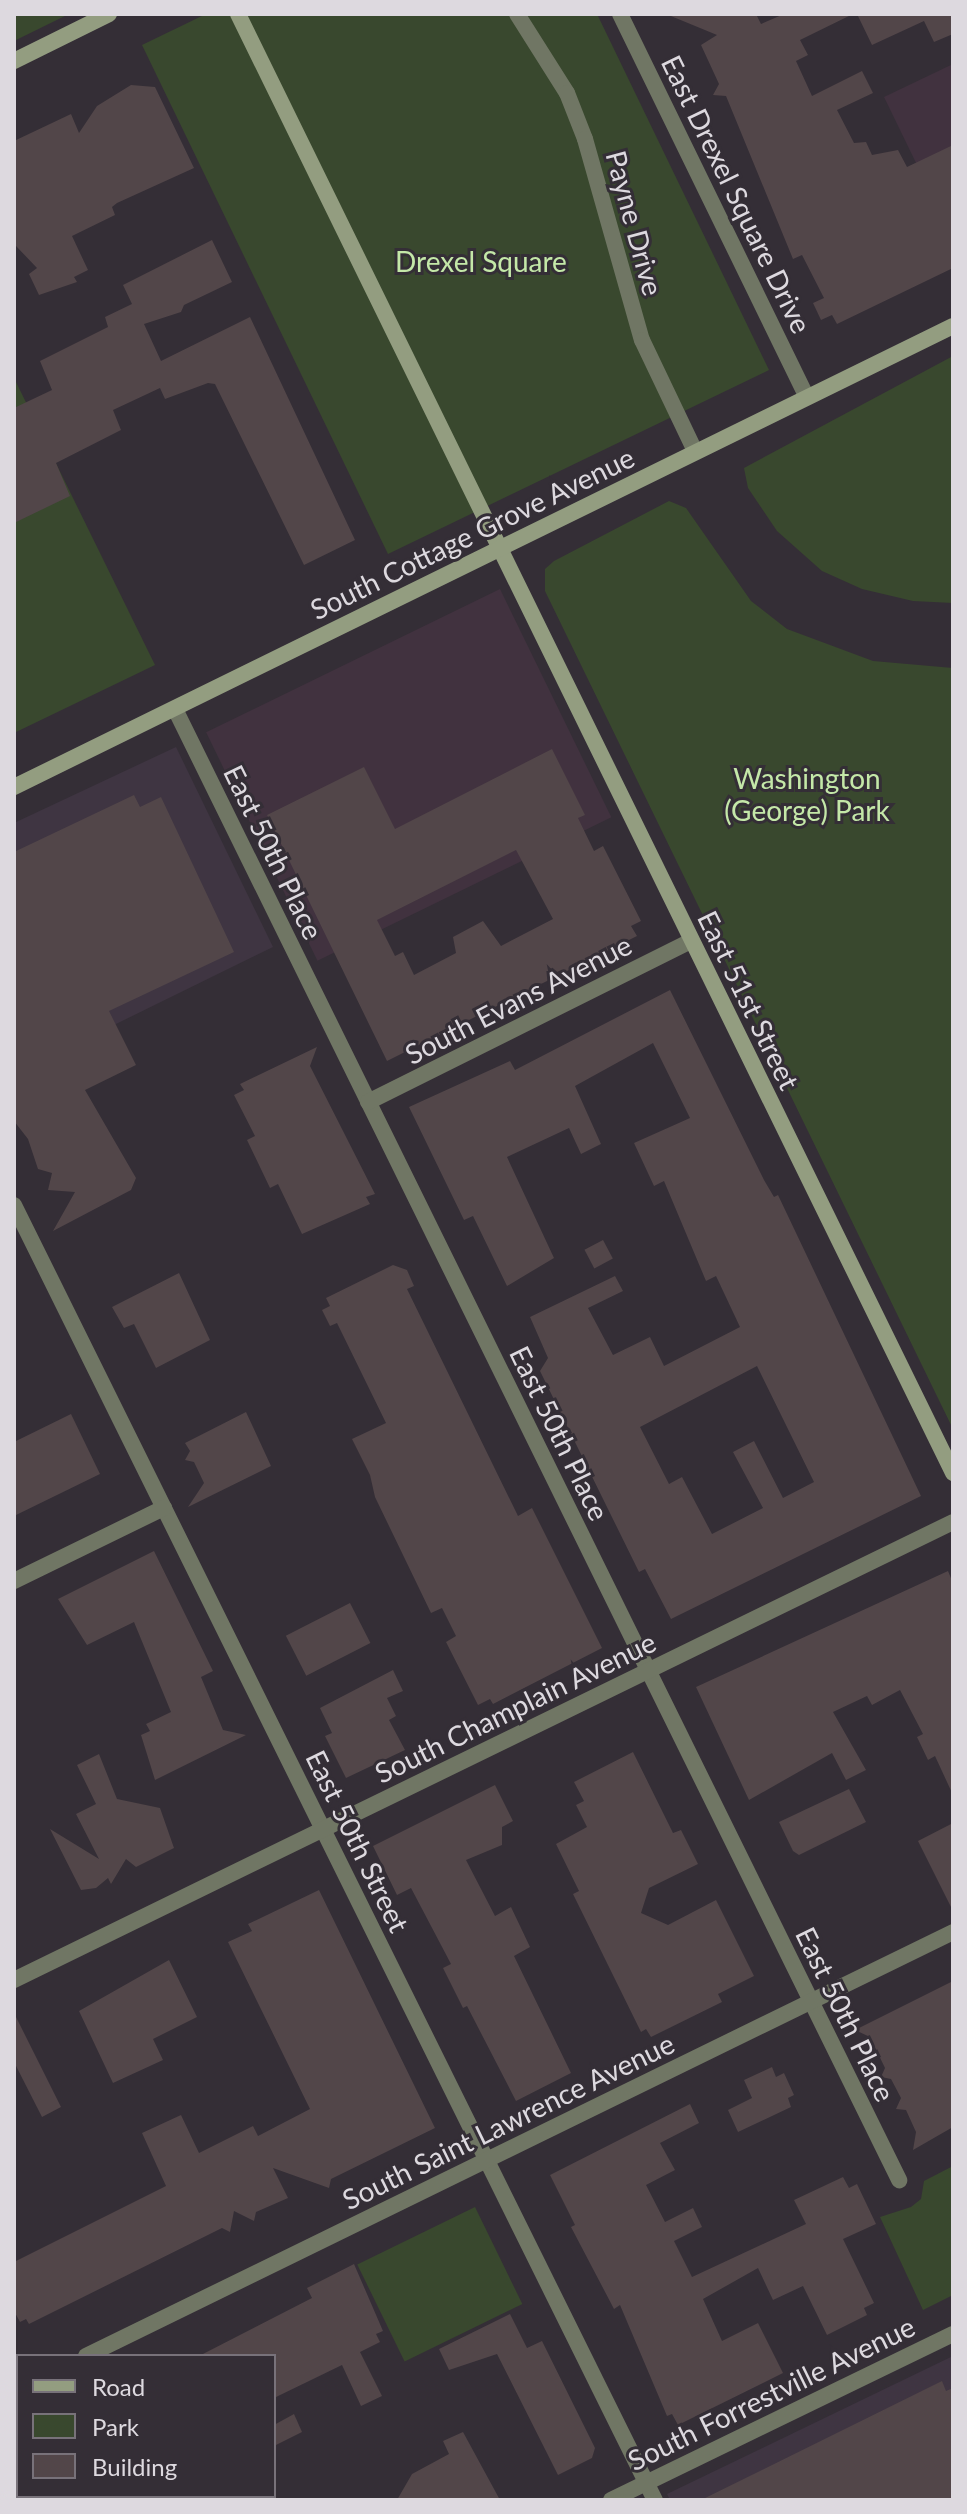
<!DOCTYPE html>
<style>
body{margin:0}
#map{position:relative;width:967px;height:2514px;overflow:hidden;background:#342e36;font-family:Lato,sans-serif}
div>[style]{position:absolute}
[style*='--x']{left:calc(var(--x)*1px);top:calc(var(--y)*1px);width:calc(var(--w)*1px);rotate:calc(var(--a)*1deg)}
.commercial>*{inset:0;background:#41323f;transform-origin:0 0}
.built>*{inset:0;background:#3f3542}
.green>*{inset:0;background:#39482e;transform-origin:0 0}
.building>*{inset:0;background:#524649;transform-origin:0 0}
.street>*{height:16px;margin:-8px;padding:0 8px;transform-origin:8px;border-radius:8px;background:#707664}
.secondary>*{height:16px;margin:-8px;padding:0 8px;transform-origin:8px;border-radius:8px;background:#939d80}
span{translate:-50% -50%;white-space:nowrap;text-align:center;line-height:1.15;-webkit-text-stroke:6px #342e36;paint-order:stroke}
.street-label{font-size:28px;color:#ddd9df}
.park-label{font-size:28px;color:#c4e8a8}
.frame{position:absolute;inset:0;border:16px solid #ddd9df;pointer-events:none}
.legend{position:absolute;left:16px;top:2354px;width:260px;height:144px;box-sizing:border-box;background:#342e36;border:2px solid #78727a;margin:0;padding:10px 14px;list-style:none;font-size:24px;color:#ddd9df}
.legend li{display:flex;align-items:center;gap:16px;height:40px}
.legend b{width:40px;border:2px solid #78727a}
</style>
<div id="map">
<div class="commercial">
<div style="clip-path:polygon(953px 64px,953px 239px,884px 97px)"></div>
<div style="left:500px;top:589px;width:254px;height:327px;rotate:64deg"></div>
</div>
<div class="built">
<div style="clip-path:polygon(176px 747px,273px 947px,14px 1074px,14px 823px)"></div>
<div style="clip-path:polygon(953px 2356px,953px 2500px,670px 2500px,667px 2494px)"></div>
</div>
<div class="green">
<div style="clip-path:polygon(14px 14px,69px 14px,14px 41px)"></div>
<div style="clip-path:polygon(206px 14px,597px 14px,769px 370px,388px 554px,142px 45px)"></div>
<div style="clip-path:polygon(953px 356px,953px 603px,913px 601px,862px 589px,822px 571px,777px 531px,748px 488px,744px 468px)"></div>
<div style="clip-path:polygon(14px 378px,155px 665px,14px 733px)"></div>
<div style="clip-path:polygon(669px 501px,686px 508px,751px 601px,787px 629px,873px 661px,953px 668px,953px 1429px,545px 591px,545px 569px,554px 561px)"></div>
<div style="clip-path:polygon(953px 2166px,953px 2295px,923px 2310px,880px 2217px,911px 2207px,921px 2199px,924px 2181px)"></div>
<div style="left:475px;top:2207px;width:108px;height:131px;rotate:64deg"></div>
</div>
<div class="building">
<div style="clip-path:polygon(666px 14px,756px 14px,761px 24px,784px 14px,853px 14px,800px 40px,808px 55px,796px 61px,812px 96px,862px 71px,873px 93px,837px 110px,854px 143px,866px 142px,872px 155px,898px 150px,907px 167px,953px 145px,953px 268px,837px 324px,832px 315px,821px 320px,813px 303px,824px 298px,802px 255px,793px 259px,726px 96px,713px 95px,719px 84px,701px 45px,717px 35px)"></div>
<div style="clip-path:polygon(857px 14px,953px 14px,953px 34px,934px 42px,924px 21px,872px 45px)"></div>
<div style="clip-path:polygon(131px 85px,155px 87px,194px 168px,117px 203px,112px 207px,115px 215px,72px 236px,88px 270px,74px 277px,77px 282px,39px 295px,29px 274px,37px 268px,16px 246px,14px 141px,71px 114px,79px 133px,97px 106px)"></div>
<div style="clip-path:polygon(212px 240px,232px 282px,184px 305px,181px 312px,144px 324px,161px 361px,250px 317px,355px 540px,304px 565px,215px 384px,208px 383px,165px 399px,160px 388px,113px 410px,121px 430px,56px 463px,70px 496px,14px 523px,14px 408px,52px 390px,40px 361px,108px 327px,105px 317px,132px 304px,123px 285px)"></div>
<div style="clip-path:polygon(evenodd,552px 749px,585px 815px,578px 818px,594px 851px,603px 846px,641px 921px,631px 926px,637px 936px,387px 1061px,267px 815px,364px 767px,395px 829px,552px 749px,516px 850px,553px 919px,501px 946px,483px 921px,453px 937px,456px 953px,414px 975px,403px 952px,395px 956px,377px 920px,516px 850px)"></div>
<div style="clip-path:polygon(134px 795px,140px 807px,161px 797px,234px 952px,109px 1011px,136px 1065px,85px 1090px,136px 1178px,131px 1190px,53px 1231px,75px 1192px,48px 1190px,52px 1173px,38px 1169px,28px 1139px,14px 1121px,14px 852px)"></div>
<div style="clip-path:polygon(evenodd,670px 990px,764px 1180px,774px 1197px,778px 1195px,921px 1496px,671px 1619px,645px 1569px,639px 1572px,540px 1371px,548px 1358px,530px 1317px,615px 1276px,623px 1291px,588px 1308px,613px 1355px,650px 1337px,664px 1366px,740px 1327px,716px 1276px,706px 1281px,664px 1181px,654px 1186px,634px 1143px,690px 1118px,653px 1043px,575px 1086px,601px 1144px,581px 1154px,569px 1128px,507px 1157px,554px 1258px,507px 1286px,473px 1216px,464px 1220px,409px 1107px,510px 1061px,515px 1070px,670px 990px,757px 1366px,814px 1482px,783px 1498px,754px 1441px,733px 1452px,763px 1508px,712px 1534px,682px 1477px,669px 1484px,640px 1427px,757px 1366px)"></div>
<div style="clip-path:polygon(317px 1047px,310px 1066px,375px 1194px,366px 1197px,370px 1204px,302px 1234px,278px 1184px,270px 1188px,247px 1140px,255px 1136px,234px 1095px,244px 1090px,240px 1084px)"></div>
<div style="left:603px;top:1240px;width:21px;height:21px;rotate:62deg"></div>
<div style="clip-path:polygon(393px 1265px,407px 1270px,414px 1286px,407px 1289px,518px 1516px,532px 1508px,602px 1648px,493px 1704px,490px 1699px,478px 1705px,446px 1642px,456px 1636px,442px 1608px,431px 1613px,375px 1497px,370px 1475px,352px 1439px,386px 1423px,337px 1323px,330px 1326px,322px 1310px,330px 1306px,326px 1298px)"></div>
<div style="clip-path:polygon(179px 1273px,210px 1340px,156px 1368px,134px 1324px,124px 1328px,112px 1307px)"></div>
<div style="clip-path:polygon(246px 1412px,271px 1466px,188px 1507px,204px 1483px,194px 1462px,185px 1460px,190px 1451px,185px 1443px)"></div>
<div style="clip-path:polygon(71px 1414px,100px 1474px,14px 1516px,14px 1442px)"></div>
<div style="clip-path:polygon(154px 1551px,213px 1671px,201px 1677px,223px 1730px,246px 1735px,155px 1780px,141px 1735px,150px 1731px,146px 1724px,171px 1712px,134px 1622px,87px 1645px,58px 1599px)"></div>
<div style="clip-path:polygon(948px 1571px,953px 1583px,953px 1795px,935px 1756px,928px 1760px,917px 1737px,923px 1734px,900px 1690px,872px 1705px,867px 1696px,833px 1712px,866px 1770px,846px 1780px,832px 1753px,749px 1800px,696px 1687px)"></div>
<div style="left:350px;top:1603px;width:45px;height:72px;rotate:63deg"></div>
<div style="clip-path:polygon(393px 1670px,403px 1691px,387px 1698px,396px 1716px,389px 1720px,405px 1750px,346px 1778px,325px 1736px,332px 1733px,320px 1708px)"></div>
<div style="clip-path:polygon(633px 1752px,673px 1833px,681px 1830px,698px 1864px,649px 1888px,641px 1913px,668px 1925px,716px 1900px,754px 1976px,718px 1994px,722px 2002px,651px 2037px,646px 2029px,641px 2032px,573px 1894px,579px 1891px,556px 1844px,587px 1827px,576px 1805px,584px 1801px,574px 1782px)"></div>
<div style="clip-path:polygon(99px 1754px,117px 1799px,160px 1808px,174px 1848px,136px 1867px,126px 1859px,111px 1884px,108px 1878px,96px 1888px,81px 1890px,50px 1829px,99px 1859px,76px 1814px,96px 1804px,77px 1765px)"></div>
<div style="clip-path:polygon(495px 1785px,513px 1821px,502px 1827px,502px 1845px,466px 1860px,495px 1916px,511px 1907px,530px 1947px,514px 1956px,571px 2073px,516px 2101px,467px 2006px,463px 2008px,443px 1968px,451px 1964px,411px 1888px,397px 1895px,373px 1846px)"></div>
<div style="clip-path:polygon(849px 1789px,866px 1822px,799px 1855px,793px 1851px,779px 1822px)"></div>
<div style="clip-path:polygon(953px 1823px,953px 1911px,918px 1841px)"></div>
<div style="clip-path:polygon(319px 1890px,435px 2128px,331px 2179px,329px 2188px,273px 2168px,288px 2198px,256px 2212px,254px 2221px,234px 2211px,230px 2232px,222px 2228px,29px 2324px,26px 2319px,20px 2322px,14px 2311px,14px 2262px,166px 2186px,142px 2133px,181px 2115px,199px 2153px,253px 2126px,258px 2136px,310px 2109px,228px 1942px,252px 1931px,248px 1924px)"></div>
<div style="clip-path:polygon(169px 1960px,197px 2017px,153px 2039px,163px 2060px,113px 2083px,79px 2011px)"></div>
<div style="clip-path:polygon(953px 1981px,953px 2127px,913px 2150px,916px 2132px,906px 2110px,896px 2109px,901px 2098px,891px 2079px,881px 2077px,885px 2068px,870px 2037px,855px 2030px)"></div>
<div style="clip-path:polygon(14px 2013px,61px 2107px,42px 2117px,14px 2062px)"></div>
<div style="clip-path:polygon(772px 2067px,776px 2077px,784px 2073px,794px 2095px,788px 2098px,791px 2107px,738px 2132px,728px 2110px,752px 2098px,744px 2080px)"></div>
<div style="clip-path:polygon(690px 2104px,699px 2123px,660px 2143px,675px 2170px,646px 2185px,665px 2222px,693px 2208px,702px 2227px,674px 2241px,692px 2277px,806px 2224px,794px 2200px,843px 2177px,849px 2188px,857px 2184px,876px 2224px,843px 2239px,874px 2303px,864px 2308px,867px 2315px,827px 2335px,803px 2286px,773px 2300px,758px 2268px,703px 2299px,722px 2341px,758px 2323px,783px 2373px,678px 2425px,672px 2414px,667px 2416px,620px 2305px,614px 2309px,571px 2227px,575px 2225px,550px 2175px)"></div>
<div style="clip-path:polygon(354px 2264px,383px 2331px,376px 2334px,380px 2342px,360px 2352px,382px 2396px,361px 2406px,342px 2365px,274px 2398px,274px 2356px,199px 2356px,312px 2298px,307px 2288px)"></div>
<div style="clip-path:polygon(510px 2314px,527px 2348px,542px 2341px,595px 2448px,592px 2458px,558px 2475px,497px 2354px,449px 2370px,439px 2349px)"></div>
<div style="clip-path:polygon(942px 2381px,946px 2391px,953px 2388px,953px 2500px,701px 2500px)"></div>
<div style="clip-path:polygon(294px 2414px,302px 2432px,274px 2446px,274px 2425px)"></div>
<div style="clip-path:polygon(463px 2432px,500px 2500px,397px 2500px,412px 2474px,449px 2454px,443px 2441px)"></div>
</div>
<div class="street">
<div style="--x:517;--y:14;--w:93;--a:57.7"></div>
<div style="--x:567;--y:93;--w:49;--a:68.6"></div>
<div style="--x:585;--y:139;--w:209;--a:74.2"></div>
<div style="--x:642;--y:340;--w:123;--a:64.5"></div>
<div style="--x:620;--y:14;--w:426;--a:64"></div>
<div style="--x:175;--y:709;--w:1640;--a:63.79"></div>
<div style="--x:368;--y:1102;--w:361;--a:-26.5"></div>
<div style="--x:14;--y:1205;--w:1445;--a:63.67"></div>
<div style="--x:14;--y:1581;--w:167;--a:-26"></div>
<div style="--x:14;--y:1980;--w:1045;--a:-26"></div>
<div style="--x:86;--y:2356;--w:965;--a:-26.06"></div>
<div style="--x:14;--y:2391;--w:4;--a:-27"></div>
<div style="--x:611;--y:2500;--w:380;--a:-25.9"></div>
</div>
<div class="secondary">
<div style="--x:238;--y:14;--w:1625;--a:63.89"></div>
<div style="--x:14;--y:61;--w:106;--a:-26.3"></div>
<div style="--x:14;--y:787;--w:1046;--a:-26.15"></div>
</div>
<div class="street-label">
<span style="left:737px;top:194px;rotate:64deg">East Drexel Square Drive</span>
<span style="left:635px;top:223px;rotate:75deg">Payne Drive</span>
<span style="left:472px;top:533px;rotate:-26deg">South Cottage Grove Avenue</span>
<span style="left:274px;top:852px;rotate:64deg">East 50th Place</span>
<span style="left:518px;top:999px;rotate:-27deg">South Evans Avenue</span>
<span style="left:749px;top:1000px;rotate:64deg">East 51st Street</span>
<span style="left:560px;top:1433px;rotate:64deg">East 50th Place</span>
<span style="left:515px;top:1707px;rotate:-26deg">South Champlain Avenue</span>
<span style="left:358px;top:1841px;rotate:64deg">East 50th Street</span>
<span style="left:846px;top:2014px;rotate:64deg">East 50th Place</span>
<span style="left:508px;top:2121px;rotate:-26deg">South Saint Lawrence Avenue</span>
<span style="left:771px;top:2393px;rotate:-26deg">South Forrestville Avenue</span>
</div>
<div class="park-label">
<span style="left:481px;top:261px">Drexel Square</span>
<span style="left:807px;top:794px">Washington<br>(George) Park</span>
</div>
<div class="frame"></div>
<ul class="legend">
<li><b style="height:10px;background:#939d80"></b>Road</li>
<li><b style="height:22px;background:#39482e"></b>Park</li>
<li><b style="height:22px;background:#524649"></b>Building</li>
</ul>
</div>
